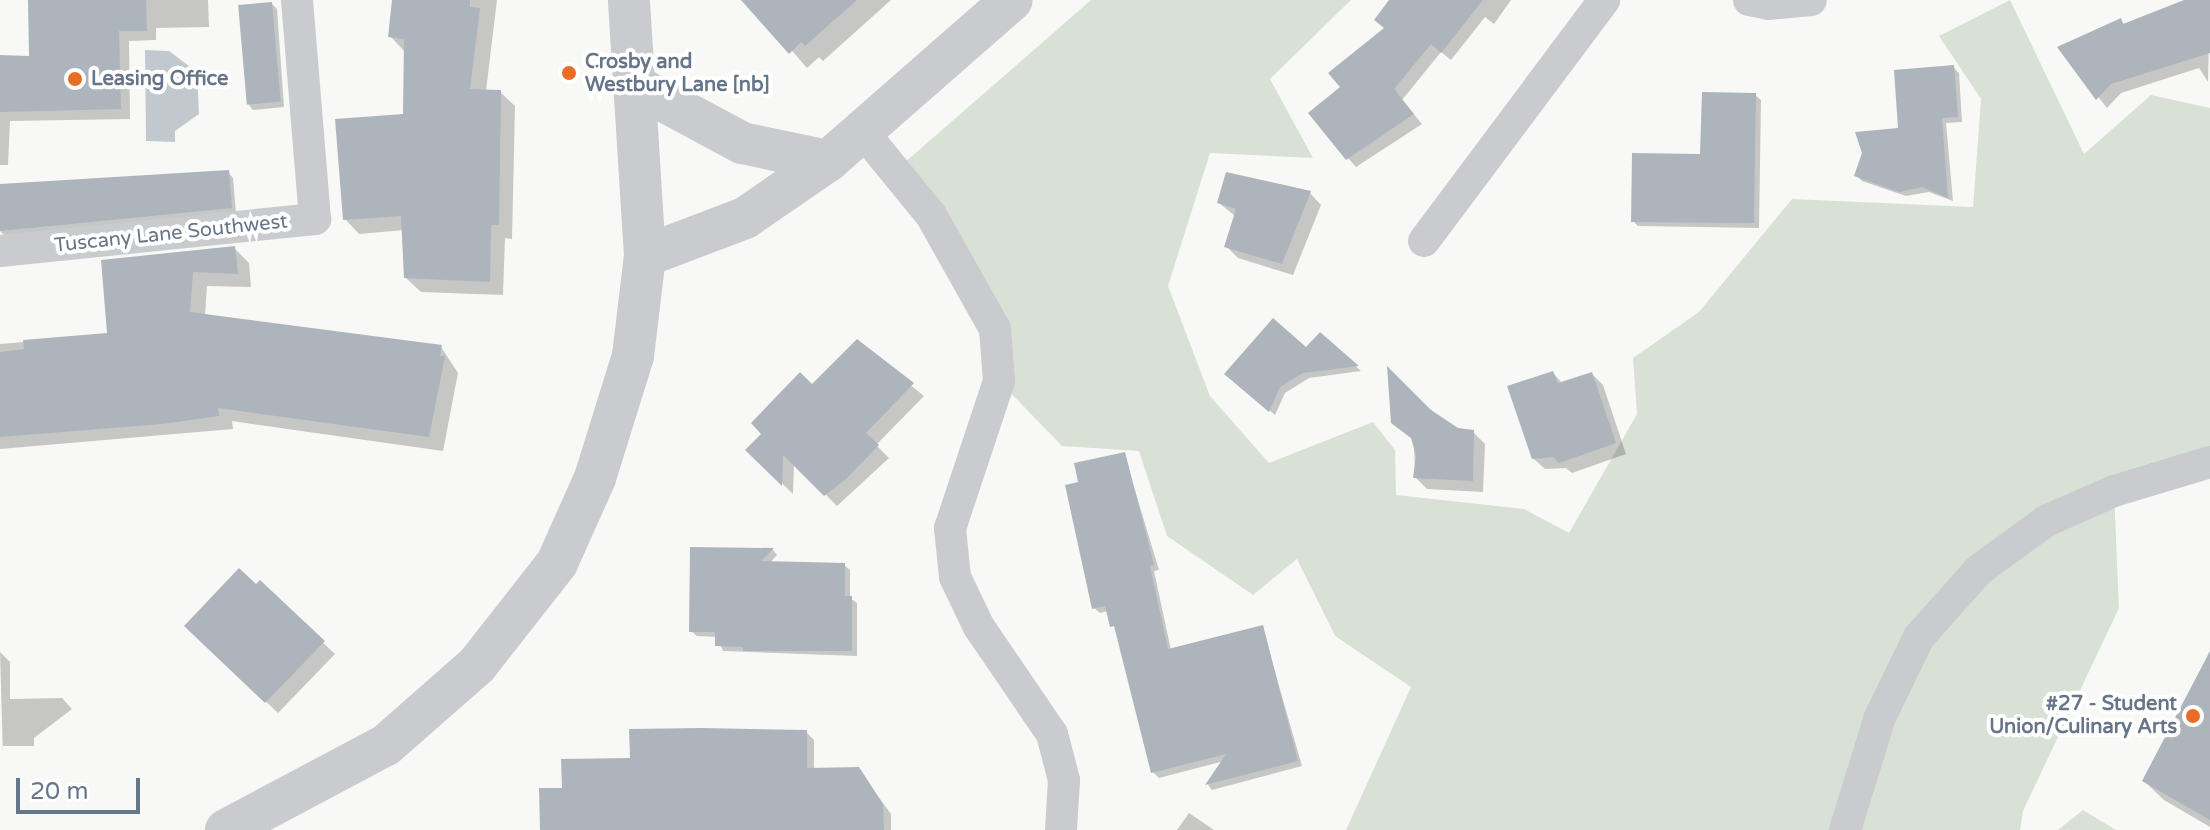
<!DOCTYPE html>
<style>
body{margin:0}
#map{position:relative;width:2210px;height:830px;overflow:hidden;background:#f8f9f6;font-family:"Varela Round",sans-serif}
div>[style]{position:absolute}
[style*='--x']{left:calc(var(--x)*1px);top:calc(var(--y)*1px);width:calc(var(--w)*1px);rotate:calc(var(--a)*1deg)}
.green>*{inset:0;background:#d9e1d7}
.water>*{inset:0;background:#c1c9cf}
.shadow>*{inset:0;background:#0003}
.building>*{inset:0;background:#adb4bb;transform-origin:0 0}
.minor>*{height:32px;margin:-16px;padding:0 16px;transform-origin:16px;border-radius:16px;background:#c9cbcf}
.tertiary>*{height:42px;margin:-21px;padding:0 21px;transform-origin:21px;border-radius:21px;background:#c9cbcf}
.dots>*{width:22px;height:22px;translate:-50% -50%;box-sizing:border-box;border:4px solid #fff;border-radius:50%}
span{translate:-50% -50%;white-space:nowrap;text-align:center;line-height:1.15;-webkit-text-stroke:8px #fff;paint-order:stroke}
.poi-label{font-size:20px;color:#677588;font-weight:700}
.left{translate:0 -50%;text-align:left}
.right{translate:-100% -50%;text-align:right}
.street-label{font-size:20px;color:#677588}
.scale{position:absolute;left:16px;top:778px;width:124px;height:36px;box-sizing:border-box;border:4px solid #677588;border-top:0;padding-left:10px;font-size:24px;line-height:28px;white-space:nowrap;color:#677588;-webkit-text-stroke:6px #fff;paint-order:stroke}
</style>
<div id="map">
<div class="green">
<div style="clip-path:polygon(1091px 0,1351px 0,1270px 79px,1313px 158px,1210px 153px,1168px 286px,1210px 396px,1269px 463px,1373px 422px,1395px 450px,1396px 495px,1524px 509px,1569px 533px,1637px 414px,1633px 358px,1699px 312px,1792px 199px,1973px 207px,1981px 99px,1939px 36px,2010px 0,2084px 154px,2151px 95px,2210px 108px,2210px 462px,2114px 491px,2119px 608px,2023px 811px,2020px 830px,1346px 830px,1411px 687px,1335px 636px,1297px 559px,1253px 595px,1167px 536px,1139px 451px,1062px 446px,999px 381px,995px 329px,896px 170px)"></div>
<div style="clip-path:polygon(2083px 810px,2116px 830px,2058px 830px)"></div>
</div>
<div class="water">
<div style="clip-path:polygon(145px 50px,169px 51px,197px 72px,199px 114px,175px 131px,175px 142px,146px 141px)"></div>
</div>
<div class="shadow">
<div style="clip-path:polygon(30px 0,208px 0,209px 27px,156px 28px,156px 40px,129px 41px,130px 119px,10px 121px,8px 165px,0 165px,0 57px,31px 58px)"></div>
<div style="clip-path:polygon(394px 0,497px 0,486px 91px,500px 92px,515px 106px,512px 239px,505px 238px,503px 295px,421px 292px,406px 278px,404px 230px,359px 234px,345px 219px,404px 116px,404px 51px,390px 36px)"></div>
<div style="clip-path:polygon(748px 0,891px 0,823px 61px,819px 57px,807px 68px)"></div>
<div style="clip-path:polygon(1392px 0,1511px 0,1494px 24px,1485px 17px,1451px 60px,1441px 52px,1402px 100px,1422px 124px,1356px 167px,1348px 158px,1342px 88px,1386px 29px)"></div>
<div style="clip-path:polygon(2195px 0,2210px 0,2208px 82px,2199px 68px,2121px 93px,2107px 108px,2060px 48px,2120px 20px,2125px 25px)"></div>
<div style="clip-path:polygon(272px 4px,277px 9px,284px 107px,253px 110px,248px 104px)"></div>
<div style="clip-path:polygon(1953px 67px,1959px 73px,1962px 122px,1946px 123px,1953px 201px,1929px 192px,1906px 196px,1862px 181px,1857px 176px)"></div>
<div style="clip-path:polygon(1755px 95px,1761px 100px,1759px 228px,1638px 226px,1633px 221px,1702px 156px)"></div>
<div style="clip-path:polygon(228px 172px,233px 178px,236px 213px,5px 236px,0 231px,0 186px)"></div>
<div style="clip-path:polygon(1310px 193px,1321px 205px,1293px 275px,1238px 258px,1226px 246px,1235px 216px,1219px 203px)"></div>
<div style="clip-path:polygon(234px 248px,249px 263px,251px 287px,207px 286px,205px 316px,441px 347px,458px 373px,443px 451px,232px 421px,233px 429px,0 449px,0 344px,109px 335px,103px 262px)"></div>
<div style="clip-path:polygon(1320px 335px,1361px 371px,1309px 378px,1285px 393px,1275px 415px,1232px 379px,1307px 350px)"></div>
<div style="clip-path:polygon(857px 342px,924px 396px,876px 445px,889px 458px,837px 506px,794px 463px,793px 494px,748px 450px)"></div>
<div style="clip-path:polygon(1553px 373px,1563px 384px,1592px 374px,1603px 385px,1626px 454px,1572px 473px,1566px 468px,1545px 469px,1533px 458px)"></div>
<div style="clip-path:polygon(1430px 411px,1457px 430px,1473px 432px,1485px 444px,1483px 492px,1427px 489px,1415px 477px,1414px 441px,1393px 422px)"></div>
<div style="clip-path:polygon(1124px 454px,1159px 570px,1154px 571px,1171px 650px,1262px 627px,1302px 766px,1212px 790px,1208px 785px,1224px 761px,1159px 778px,1153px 772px,1117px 632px,1108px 611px,1100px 613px,1094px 608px,1081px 484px)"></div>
<div style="clip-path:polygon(692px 549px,773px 550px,777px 555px,769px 564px,844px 565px,850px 570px,850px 598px,857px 603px,857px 656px,723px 651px,717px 637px,697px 636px,691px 631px)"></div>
<div style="clip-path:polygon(260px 583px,335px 654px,278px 713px,187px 626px)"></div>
<div style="clip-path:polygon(0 652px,10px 662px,10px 699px,62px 698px,72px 709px,34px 738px,34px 746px,3px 746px,3px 757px)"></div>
<div style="clip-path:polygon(2210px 656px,2210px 827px,2164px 800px,2144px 781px)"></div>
<div style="clip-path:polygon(806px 732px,814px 740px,814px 770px,858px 769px,891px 814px,891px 830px,542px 830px,564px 790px,632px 760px)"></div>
<div style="clip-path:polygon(1189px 813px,1214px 830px,1177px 830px)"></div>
</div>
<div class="building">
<div style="clip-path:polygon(28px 0,146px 0,147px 31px,119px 31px,121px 109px,0 112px,0 55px,29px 56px)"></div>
<div style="clip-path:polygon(392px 0,470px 0,470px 7px,480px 8px,470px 89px,501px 90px,499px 225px,491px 225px,490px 282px,404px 278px,401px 216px,343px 220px,335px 119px,403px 114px,404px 39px,388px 37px)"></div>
<div style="clip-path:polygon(741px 0,857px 0,805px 46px,801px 42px,789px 54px)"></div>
<div style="clip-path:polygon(1389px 0,1483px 0,1441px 53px,1431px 44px,1394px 89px,1414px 114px,1346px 160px,1308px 113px,1340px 87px,1328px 73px,1384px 28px,1374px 20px)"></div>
<div style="clip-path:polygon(2184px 0,2210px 0,2210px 53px,2111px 84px,2096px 100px,2057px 47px,2121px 18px,2123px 24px)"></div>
<div style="left:272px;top:2px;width:100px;height:34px;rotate:85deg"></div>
<div style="clip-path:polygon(1954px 65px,1958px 117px,1942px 118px,1948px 198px,1922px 187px,1899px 192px,1854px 176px,1862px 153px,1855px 132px,1898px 128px,1894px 70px)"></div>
<div style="clip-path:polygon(1702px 92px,1756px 93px,1754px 223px,1631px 222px,1632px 153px,1700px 154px)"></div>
<div style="clip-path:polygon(229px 170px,232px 208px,0 231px,0 184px)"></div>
<div style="clip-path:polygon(1226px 172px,1311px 191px,1282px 264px,1224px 247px,1236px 209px,1217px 203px)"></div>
<div style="clip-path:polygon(235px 246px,238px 274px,193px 272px,190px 312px,442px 345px,440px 356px,445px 356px,429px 437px,218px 408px,219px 416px,162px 424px,0 437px,0 352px,24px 349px,23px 340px,107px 333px,101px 260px)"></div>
<div style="clip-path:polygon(1273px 318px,1306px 347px,1320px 332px,1359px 366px,1303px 373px,1280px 387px,1269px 412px,1224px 374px)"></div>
<div style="clip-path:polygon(857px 339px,914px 383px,866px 433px,879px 445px,846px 479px,824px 496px,783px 455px,782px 486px,745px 450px,761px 434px,751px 423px,800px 372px,812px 384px)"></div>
<div style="clip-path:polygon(1387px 366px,1431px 410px,1458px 428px,1474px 430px,1473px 481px,1413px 478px,1416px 456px,1411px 438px,1391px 423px)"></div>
<div style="clip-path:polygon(1553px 371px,1558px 383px,1592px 372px,1616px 443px,1559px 463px,1553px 457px,1532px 459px,1507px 386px)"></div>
<div style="clip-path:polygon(1125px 452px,1154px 565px,1150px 566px,1168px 649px,1263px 625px,1298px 761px,1205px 785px,1226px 754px,1151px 773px,1114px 626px,1110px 627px,1105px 606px,1092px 609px,1065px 485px,1078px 482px,1074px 463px)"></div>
<div style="clip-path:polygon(690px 547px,774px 548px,761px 561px,845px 563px,845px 596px,852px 596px,852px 651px,743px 651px,743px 647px,715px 646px,715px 632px,689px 632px)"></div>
<div style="clip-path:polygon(239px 568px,256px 584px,260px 580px,325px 641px,265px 703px,184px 626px)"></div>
<div style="clip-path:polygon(2210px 651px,2210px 820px,2142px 781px)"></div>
<div style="clip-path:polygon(701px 728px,807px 730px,807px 768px,859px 767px,883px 804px,884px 830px,540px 830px,539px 788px,562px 788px,561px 759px,630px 758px,629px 729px)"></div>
</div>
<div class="minor">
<div style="--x:1749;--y:0;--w:20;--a:11"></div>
<div style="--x:1769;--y:4;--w:42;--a:-5.4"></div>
<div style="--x:863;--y:132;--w:107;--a:50.7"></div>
<div style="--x:931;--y:215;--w:131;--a:60.7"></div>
<div style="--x:995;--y:329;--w:52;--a:85.6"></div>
<div style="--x:999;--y:381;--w:155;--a:108.4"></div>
<div style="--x:950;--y:528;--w:49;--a:84.2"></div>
<div style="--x:955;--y:577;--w:55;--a:64.4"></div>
<div style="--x:979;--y:627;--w:130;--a:55.7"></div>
<div style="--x:1052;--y:734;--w:48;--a:75.4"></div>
<div style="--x:1064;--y:780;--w:50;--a:93.4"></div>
<div style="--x:1424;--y:241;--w:301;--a:-53.2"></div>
<div style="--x:0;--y:251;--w:317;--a:-5.8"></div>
<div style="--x:315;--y:219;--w:220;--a:-94.7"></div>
<div style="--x:1845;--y:830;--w:118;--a:-72.8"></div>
<div style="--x:1880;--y:717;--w:89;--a:-64"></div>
<div style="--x:1919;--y:637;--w:90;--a:-48.2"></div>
<div style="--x:1979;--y:570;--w:83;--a:-36.2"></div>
<div style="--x:2046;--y:521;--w:74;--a:-23.8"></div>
<div style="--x:2114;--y:491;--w:100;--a:-16.8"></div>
</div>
<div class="tertiary">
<div style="--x:634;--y:85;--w:123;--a:28.2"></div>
<div style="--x:742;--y:143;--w:88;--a:11.8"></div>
<div style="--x:645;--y:256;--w:107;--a:-20.8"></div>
<div style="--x:745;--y:218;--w:101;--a:-34.5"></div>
<div style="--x:828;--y:161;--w:244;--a:-41.2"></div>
<div style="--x:226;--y:830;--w:181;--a:-28"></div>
<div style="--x:386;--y:745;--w:121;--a:-41.3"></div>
<div style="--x:477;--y:665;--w:130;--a:-51.9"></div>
<div style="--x:557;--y:563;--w:93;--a:-65.9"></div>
<div style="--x:595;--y:478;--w:128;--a:-72.7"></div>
<div style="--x:633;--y:356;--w:101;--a:-83.2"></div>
<div style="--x:645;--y:256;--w:256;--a:-93.6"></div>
</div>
<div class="dots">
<div style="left:569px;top:73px;background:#ea6d25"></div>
<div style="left:75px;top:79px;background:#ea6d25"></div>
<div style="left:2193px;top:716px;background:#ea6d25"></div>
</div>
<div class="poi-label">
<span class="left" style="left:585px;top:74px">Crosby and<br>Westbury Lane [nb]</span>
<span class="left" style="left:91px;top:79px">Leasing Office</span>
<span class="right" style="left:2177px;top:716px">#27 - Student<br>Union/Culinary Arts</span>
</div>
<div class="street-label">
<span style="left:171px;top:234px;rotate:-6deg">Tuscany Lane Southwest</span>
</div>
<div class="scale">20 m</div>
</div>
